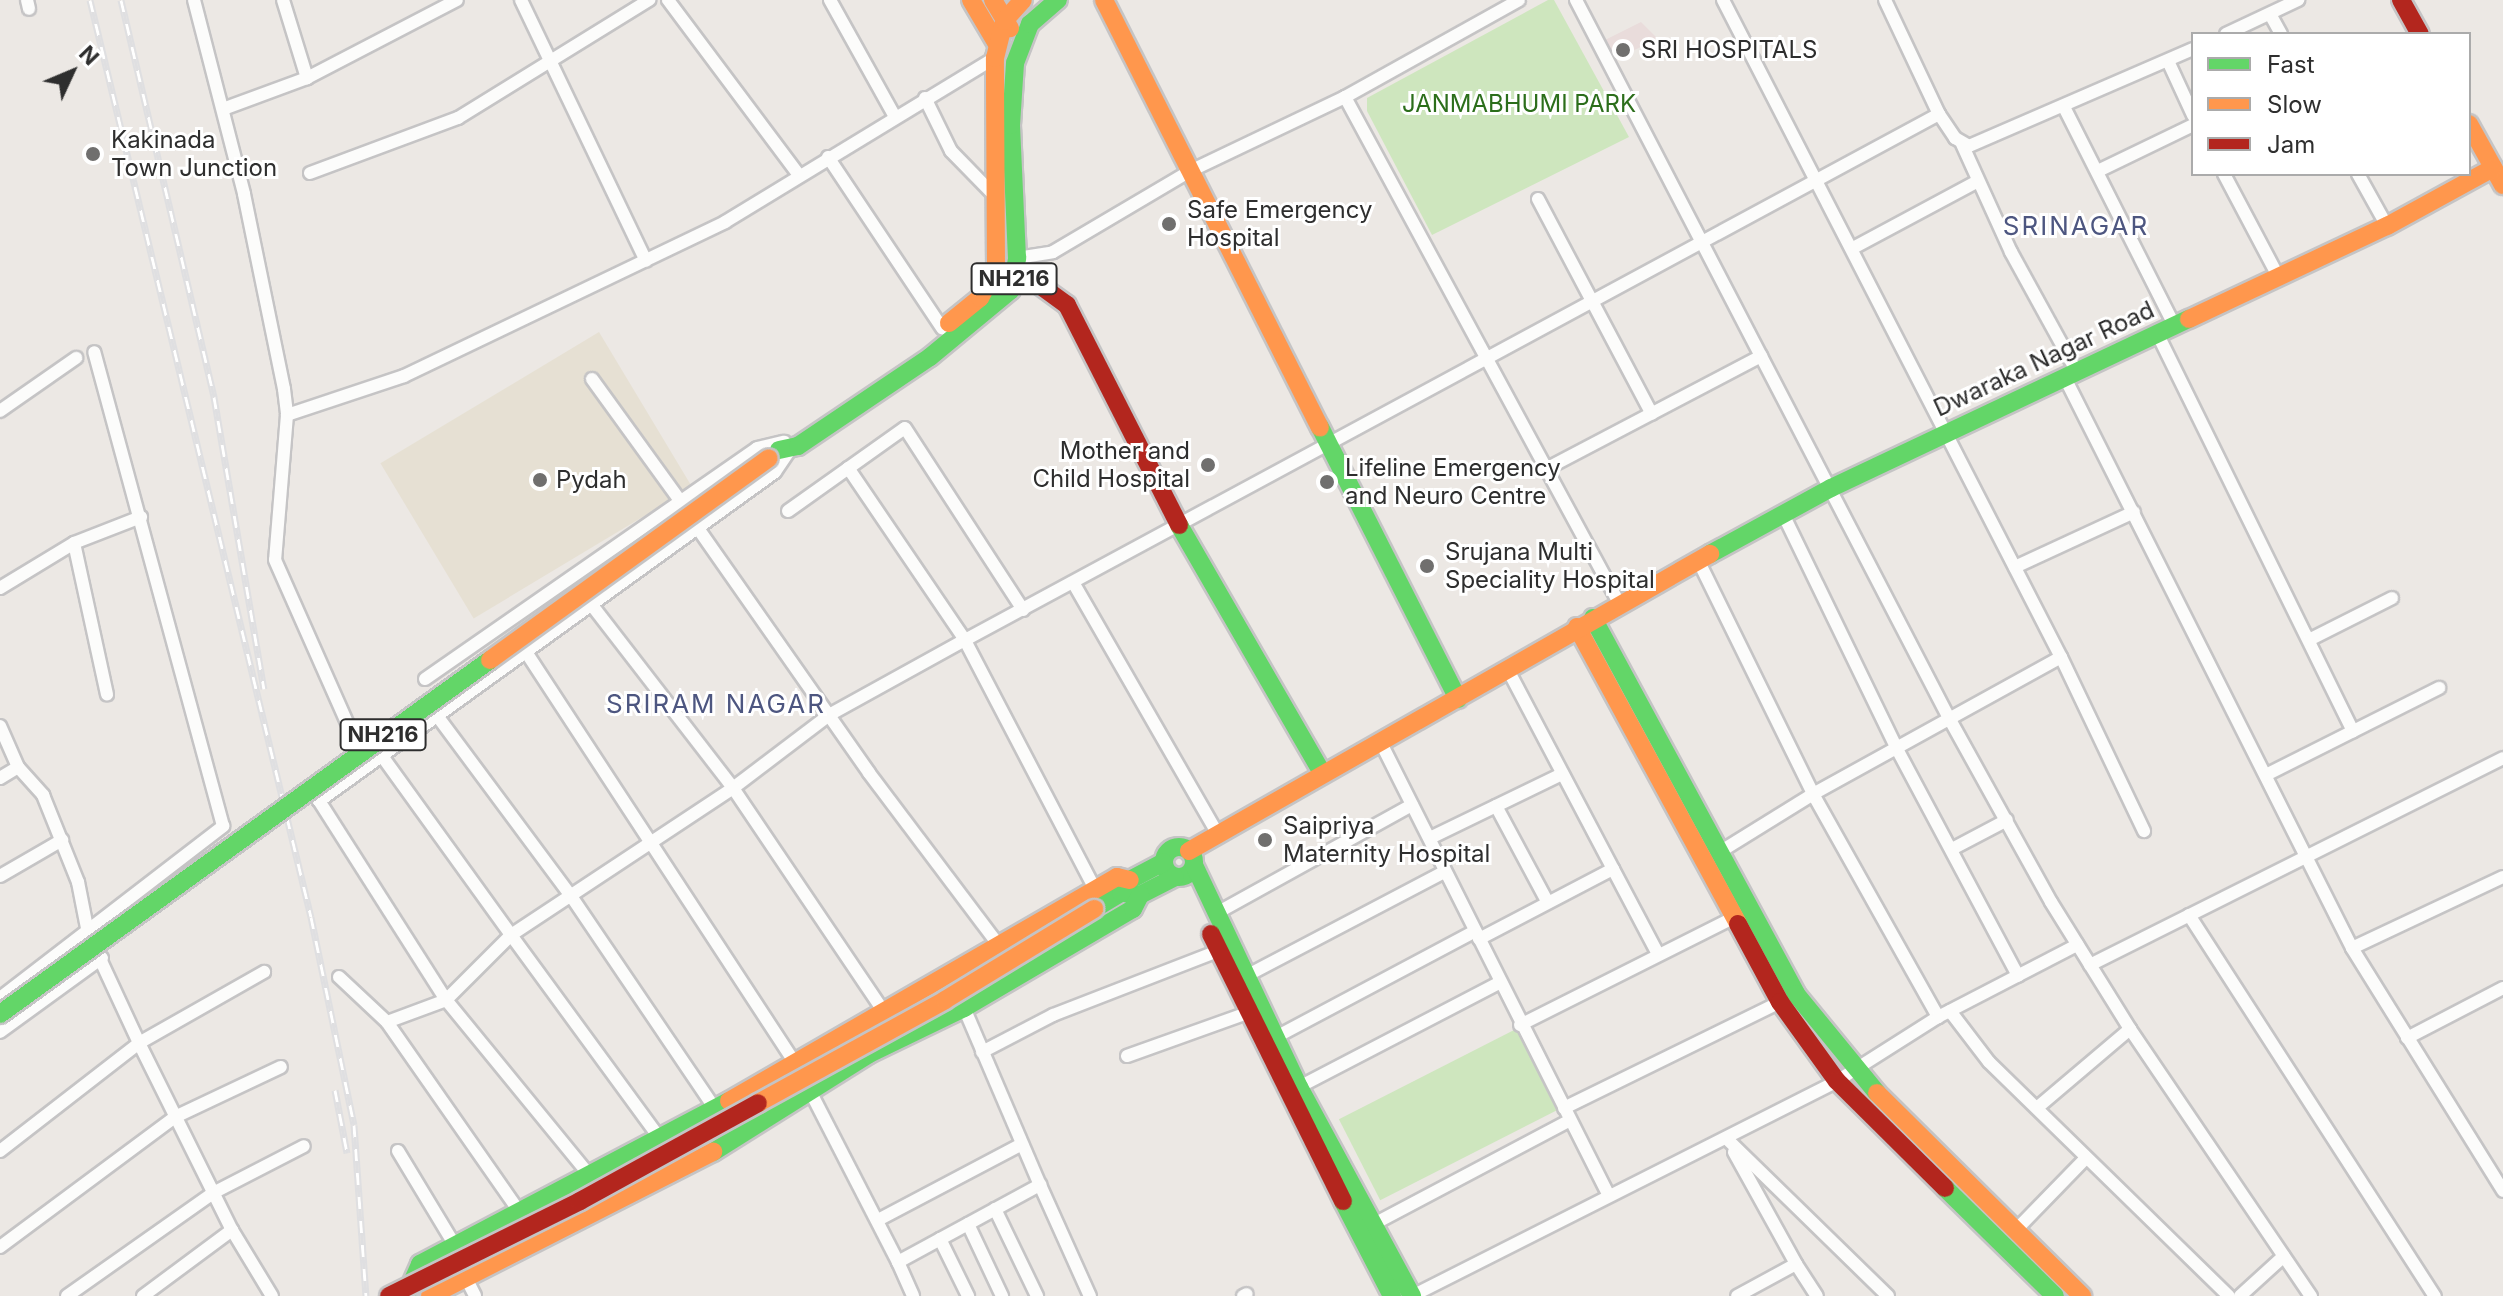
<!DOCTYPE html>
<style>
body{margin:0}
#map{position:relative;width:2503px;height:1296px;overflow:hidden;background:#ece8e4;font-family:Inter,sans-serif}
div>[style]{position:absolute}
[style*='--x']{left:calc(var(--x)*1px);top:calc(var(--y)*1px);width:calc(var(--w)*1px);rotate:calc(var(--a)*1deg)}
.education>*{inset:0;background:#e6e0d3;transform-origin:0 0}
.medical>*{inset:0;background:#e9dcdb}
.green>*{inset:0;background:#cee6be;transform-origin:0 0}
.roads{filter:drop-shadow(2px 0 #c5c4c5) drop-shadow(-2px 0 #c5c4c5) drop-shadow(0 2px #c5c4c5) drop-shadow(0 -2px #c5c4c5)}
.street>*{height:12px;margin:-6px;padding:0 6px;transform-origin:6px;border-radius:6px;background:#fcfcfb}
.fast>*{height:18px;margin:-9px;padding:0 9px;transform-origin:9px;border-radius:9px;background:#63d668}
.fast>.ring{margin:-9px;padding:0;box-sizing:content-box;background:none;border:18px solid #63d668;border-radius:50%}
.slow>*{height:18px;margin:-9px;padding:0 9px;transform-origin:9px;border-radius:9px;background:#ff974d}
.jam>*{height:18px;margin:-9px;padding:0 9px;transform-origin:9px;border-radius:9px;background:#b3261e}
.rail>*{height:7px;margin-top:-3.5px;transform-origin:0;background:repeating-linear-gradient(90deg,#fff 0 12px,#dfdfe1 0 24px);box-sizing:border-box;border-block:2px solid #dfdfe1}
.bridges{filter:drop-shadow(2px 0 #c5c4c5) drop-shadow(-2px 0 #c5c4c5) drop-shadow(0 2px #c5c4c5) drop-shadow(0 -2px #c5c4c5)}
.fast-bridge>*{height:18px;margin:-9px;padding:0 9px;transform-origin:9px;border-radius:9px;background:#63d668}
.slow-bridge>*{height:18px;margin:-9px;padding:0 9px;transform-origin:9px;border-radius:9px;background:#ff974d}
.jam-bridge>*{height:18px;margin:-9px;padding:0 9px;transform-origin:9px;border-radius:9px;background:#b3261e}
.dots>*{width:22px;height:22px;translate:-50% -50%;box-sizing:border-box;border:4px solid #fff;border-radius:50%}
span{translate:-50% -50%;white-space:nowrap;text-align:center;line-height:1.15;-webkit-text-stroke:6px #fff;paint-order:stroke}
.shield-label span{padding:2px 6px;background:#fff;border:2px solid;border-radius:6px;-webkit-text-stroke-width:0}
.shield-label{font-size:22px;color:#2e2e2e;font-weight:700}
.poi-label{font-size:24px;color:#2e2e2e}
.left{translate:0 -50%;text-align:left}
.right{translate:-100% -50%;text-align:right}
.park-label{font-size:24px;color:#2c6e1b}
.street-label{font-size:24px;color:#2e2e2e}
.neighbourhood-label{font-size:26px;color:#4d5680;letter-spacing:2px}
.legend{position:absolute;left:2191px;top:32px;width:280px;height:144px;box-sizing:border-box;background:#fff;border:2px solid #ababab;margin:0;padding:10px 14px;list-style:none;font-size:24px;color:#2e2e2e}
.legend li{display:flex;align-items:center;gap:16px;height:40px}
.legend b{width:40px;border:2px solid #ababab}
.north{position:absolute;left:32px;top:32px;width:80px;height:80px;-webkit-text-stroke:6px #fff;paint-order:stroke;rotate:46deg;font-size:22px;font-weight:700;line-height:32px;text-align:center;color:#2e2e2e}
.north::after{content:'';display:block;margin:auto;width:28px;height:36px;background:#2e2e2e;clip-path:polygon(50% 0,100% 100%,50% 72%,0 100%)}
</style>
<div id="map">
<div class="education">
<div style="left:599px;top:332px;width:181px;height:255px;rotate:59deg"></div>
</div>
<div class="medical">
<div style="clip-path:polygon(1641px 22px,1658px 39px,1615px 59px,1605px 40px)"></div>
</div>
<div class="green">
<div style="clip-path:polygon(1548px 0,1554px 0,1629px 137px,1432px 235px,1367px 111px,1367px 98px)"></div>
<div style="left:1518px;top:1028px;width:91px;height:201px;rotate:63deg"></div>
</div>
<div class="roads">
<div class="street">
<div style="--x:27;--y:0;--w:9;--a:77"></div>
<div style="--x:194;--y:0;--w:200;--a:75.5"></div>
<div style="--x:244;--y:194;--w:199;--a:78.4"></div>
<div style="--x:284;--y:389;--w:26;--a:83"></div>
<div style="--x:287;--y:415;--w:145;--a:94.7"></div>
<div style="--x:275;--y:560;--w:190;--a:66.1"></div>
<div style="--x:352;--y:734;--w:37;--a:36"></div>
<div style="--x:382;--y:756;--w:221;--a:54.2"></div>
<div style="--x:511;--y:935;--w:266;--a:-33.5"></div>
<div style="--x:733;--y:788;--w:121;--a:-37.2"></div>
<div style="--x:829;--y:715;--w:155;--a:-28.9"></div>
<div style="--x:965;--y:640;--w:208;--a:-124.2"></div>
<div style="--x:283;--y:0;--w:82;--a:72.9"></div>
<div style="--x:521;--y:0;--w:289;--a:64.4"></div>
<div style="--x:668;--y:0;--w:219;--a:53.2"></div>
<div style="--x:830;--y:0;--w:134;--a:60.9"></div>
<div style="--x:1576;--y:0;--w:809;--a:62.55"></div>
<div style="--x:1949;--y:718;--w:210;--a:61"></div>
<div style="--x:2051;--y:902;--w:150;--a:58.1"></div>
<div style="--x:2130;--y:1029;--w:122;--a:139.7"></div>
<div style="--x:1723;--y:0;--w:739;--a:62.78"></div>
<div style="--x:1885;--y:0;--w:126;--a:64.7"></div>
<div style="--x:1939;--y:114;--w:29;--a:56"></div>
<div style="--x:1955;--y:138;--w:16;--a:30"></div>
<div style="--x:1969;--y:146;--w:244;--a:-23.4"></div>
<div style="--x:2270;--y:14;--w:23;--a:61"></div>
<div style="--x:2226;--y:34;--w:80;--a:-25.3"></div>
<div style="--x:2168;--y:61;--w:60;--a:65.2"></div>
<div style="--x:1345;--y:97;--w:575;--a:61.56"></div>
<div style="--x:925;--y:98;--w:59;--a:63.9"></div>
<div style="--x:951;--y:151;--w:62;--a:45.7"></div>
<div style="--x:2064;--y:107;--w:244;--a:63.2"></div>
<div style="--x:223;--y:109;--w:90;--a:-20.3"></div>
<div style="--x:307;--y:78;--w:169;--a:-27.5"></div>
<div style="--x:1962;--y:144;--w:119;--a:65.6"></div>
<div style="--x:2011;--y:252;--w:135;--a:61.2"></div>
<div style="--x:828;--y:157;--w:206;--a:56.3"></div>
<div style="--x:2098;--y:171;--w:106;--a:-25.8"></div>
<div style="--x:310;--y:173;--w:158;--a:-20.4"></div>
<div style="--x:458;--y:118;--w:225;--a:-31.7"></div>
<div style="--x:2224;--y:174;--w:113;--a:62.1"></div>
<div style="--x:2358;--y:174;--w:60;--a:60.9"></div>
<div style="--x:1538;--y:199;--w:243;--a:62.1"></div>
<div style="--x:1853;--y:248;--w:140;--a:-28.2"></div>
<div style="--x:1017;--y:258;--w:36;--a:-9"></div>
<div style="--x:1053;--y:252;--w:159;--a:-30.6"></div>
<div style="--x:1190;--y:171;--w:172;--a:-25.5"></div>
<div style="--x:1345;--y:97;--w:199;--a:-29.1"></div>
<div style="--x:2157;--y:333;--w:444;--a:63.8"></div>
<div style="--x:2064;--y:376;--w:640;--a:63.27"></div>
<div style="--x:2352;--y:948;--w:286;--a:58.1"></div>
<div style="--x:592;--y:379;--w:152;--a:54.1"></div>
<div style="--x:0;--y:411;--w:93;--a:-34.9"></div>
<div style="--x:287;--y:415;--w:123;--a:-18.4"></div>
<div style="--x:404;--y:376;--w:356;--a:-25.6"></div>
<div style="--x:725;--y:222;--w:316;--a:-31.3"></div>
<div style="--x:1546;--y:469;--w:243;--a:-27.7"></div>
<div style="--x:788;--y:511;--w:143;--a:-35.4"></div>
<div style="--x:905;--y:428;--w:217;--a:57"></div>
<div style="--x:1783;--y:514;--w:261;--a:64.1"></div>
<div style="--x:1897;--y:749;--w:257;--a:61.9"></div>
<div style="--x:697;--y:527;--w:300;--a:55"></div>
<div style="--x:869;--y:773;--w:218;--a:53"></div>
<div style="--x:74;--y:543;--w:155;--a:77.7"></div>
<div style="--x:1698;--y:560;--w:261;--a:63.8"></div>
<div style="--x:1813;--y:794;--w:256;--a:60.7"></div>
<div style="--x:2015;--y:567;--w:131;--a:-24.8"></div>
<div style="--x:1074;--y:584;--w:289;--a:60.1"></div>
<div style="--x:0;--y:588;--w:87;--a:-31.3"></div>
<div style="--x:74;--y:543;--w:72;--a:-21.2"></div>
<div style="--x:591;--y:604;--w:232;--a:52.3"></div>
<div style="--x:733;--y:788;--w:270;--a:56"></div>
<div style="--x:2309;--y:640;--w:93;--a:-26.8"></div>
<div style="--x:526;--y:652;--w:496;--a:56.8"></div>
<div style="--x:425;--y:679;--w:404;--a:-34.8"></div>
<div style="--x:757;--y:448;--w:28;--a:-13"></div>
<div style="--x:438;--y:717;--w:223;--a:53.4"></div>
<div style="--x:571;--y:896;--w:257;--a:55.9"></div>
<div style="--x:0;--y:726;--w:45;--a:66.3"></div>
<div style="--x:18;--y:767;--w:38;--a:48"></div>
<div style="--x:43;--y:795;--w:94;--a:68.1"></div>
<div style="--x:78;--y:882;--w:52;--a:78.9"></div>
<div style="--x:88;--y:933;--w:121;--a:65.1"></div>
<div style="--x:139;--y:1043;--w:209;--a:63.6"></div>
<div style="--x:232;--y:1230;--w:77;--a:58.8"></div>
<div style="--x:1380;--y:741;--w:507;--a:63.28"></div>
<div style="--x:2266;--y:775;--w:194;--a:-26.7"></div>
<div style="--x:0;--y:778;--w:21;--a:-31"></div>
<div style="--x:1496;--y:806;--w:108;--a:61.8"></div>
<div style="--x:1430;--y:838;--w:147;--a:-25.9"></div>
<div style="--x:1952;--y:849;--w:62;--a:-27.8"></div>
<div style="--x:1718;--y:853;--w:112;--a:-31.8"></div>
<div style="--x:1813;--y:794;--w:283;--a:-28.9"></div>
<div style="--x:2061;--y:657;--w:193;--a:64.5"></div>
<div style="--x:1613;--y:869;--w:96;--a:62.1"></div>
<div style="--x:0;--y:876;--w:72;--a:-30.1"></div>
<div style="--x:1096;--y:891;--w:283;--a:-117.6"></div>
<div style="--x:965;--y:640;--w:1107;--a:-28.37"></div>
<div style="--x:1215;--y:914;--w:225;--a:-29"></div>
<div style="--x:2189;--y:915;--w:454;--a:57.2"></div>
<div style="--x:1479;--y:939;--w:151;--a:-27.6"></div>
<div style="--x:1613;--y:869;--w:225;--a:-117.8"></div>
<div style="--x:2352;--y:948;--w:167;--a:-25.2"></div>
<div style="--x:2090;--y:965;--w:462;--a:-26.6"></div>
<div style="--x:1246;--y:976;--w:224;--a:-27.7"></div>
<div style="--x:339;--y:977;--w:66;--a:43.2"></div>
<div style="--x:387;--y:1022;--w:234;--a:55.1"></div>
<div style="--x:0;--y:998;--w:282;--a:-37.6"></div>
<div style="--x:223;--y:826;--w:491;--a:-105.2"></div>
<div style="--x:1950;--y:1011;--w:64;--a:52.6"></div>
<div style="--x:1989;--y:1062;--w:335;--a:44.3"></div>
<div style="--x:387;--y:1022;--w:63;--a:-20.4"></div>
<div style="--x:446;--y:1000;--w:92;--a:-45"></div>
<div style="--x:511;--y:935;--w:254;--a:53.8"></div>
<div style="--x:1520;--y:1025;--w:238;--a:-26.7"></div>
<div style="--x:2130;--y:1029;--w:323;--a:55.9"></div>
<div style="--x:0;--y:1032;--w:126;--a:-36"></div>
<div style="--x:1276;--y:1037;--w:225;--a:-28"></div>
<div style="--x:2407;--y:1038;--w:108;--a:-27.5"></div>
<div style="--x:982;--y:1052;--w:80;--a:-27.5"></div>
<div style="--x:1053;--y:1015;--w:186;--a:-21.2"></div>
<div style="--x:1127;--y:1056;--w:131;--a:-19.7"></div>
<div style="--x:808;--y:1087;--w:197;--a:62.8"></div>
<div style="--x:898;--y:1262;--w:162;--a:-28.5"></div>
<div style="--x:1040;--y:1185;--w:193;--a:-113.2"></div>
<div style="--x:1299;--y:1087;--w:225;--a:-27.5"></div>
<div style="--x:1564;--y:1108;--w:241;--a:-26.1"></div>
<div style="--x:1727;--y:1139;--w:225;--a:44.3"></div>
<div style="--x:0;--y:1151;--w:176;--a:-37.8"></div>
<div style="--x:139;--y:1043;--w:144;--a:-29.6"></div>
<div style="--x:398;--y:1151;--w:112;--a:58.9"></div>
<div style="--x:1734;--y:1152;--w:128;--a:61"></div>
<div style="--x:1796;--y:1264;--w:67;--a:151.5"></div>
<div style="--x:591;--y:1177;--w:229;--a:-129.3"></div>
<div style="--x:446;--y:1000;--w:236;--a:-122.5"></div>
<div style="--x:319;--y:801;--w:562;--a:-35.81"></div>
<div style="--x:775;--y:472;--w:27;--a:-56"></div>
<div style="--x:1040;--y:1185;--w:122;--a:65.8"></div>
<div style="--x:995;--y:1209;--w:97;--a:64.2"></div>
<div style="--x:878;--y:1220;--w:161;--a:-27.8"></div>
<div style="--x:968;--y:1224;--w:80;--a:64.7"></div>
<div style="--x:1372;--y:1225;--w:224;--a:-27.9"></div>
<div style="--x:2014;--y:1232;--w:102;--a:-45.8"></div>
<div style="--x:940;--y:1239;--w:64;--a:63.8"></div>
<div style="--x:0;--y:1247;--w:218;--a:-36.6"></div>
<div style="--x:175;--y:1117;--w:117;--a:-25.3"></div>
<div style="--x:898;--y:1262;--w:37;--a:66"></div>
<div style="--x:1796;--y:1264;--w:38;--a:57"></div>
<div style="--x:466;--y:1278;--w:20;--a:63"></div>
<div style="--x:67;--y:1296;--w:179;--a:-35.2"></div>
<div style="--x:213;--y:1193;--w:102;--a:-27.3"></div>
<div style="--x:143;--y:1296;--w:111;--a:-36.6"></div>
<div style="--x:1243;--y:1296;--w:4;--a:-27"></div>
<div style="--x:1412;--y:1296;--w:476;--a:-26.8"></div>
<div style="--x:1837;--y:1081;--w:120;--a:-32.4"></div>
<div style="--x:1938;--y:1017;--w:157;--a:-27.4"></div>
<div style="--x:2240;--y:1296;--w:59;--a:-42.3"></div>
</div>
<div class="fast">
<div style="--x:1320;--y:427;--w:305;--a:63.1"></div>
<div style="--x:779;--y:450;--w:19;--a:-12"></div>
<div style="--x:798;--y:446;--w:159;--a:-34"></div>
<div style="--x:930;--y:357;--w:105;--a:-39.6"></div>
<div style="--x:1011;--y:290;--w:33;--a:-79"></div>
<div style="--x:1017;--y:258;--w:133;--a:-92.6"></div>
<div style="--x:1011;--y:125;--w:62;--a:-86.3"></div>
<div style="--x:1015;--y:63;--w:42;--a:-69"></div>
<div style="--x:1030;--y:24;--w:37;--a:-41"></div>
<div style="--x:1179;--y:525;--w:286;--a:60"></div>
<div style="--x:1710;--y:554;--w:138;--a:-28.6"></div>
<div style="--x:1831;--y:488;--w:396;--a:-25.3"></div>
<div style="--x:1593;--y:618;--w:427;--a:61.6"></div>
<div style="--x:1796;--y:994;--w:128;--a:50.7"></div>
<div class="ring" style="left:1164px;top:847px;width:12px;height:12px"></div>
<div style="--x:1194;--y:865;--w:246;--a:64.7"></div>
<div style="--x:1299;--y:1087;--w:238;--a:61.6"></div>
<div style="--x:1128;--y:894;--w:12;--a:5"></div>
<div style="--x:1140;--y:895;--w:39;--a:-27"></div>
<div style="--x:1094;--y:909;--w:31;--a:-31"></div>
<div style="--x:1121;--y:893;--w:16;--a:-55"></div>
<div style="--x:1130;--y:880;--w:38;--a:-28"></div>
<div style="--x:713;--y:1152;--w:184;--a:-32.1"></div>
<div style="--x:869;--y:1054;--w:106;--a:-25.8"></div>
<div style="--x:964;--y:1008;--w:196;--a:-30.4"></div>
<div style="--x:1133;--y:909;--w:16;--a:-63"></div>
<div style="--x:1945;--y:1188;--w:154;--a:44.5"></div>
<div style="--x:1343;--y:1201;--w:107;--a:62.7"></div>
<div style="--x:406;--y:1296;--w:35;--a:-66"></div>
<div style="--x:420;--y:1264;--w:349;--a:-27.8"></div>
</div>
<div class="slow">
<div style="--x:971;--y:0;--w:51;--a:59.4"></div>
<div style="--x:993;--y:0;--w:33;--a:59"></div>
<div style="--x:1104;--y:0;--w:479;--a:63.2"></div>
<div style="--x:2469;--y:124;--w:70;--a:60.9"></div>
<div style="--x:2189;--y:319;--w:219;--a:-25.2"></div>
<div style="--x:2387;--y:226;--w:121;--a:-28.7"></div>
<div style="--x:949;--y:323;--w:40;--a:-39"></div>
<div style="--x:980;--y:298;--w:34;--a:-62"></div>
<div style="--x:996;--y:268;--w:210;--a:-90.3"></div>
<div style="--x:995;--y:58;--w:38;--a:-76"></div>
<div style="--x:1004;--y:21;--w:28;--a:-48"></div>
<div style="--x:1577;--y:627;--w:338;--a:61.5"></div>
<div style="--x:1189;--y:851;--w:600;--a:-29.69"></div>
<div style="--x:1877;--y:1093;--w:289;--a:44.7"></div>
<div style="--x:729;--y:1101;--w:448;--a:-30"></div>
<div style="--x:1117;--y:877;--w:13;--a:13"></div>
<div style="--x:430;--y:1296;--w:318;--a:-27"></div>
</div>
<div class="jam">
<div style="--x:2401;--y:0;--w:39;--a:61"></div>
<div style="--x:1004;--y:280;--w:30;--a:2"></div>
<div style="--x:1034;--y:281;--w:41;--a:36"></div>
<div style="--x:1067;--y:305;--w:247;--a:63"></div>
<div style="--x:1738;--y:924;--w:89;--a:61.7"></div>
<div style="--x:1780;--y:1002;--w:97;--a:54.2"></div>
<div style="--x:1837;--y:1081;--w:152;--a:44.7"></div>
<div style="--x:1211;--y:934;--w:298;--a:63.7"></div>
</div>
</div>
<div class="rail">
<div style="--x:90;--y:0;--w:943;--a:76.45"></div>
<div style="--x:311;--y:917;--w:212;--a:78.3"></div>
<div style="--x:354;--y:1125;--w:171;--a:86"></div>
<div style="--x:121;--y:0;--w:408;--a:76.8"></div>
<div style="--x:214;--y:397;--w:296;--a:80.3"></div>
<div style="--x:335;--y:1090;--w:64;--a:79.2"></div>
</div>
<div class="bridges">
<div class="fast-bridge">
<div style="--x:0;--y:1014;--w:604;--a:-35.85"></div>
</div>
<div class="slow-bridge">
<div style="--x:490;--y:660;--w:344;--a:-35.9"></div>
<div style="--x:758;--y:1103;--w:213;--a:-28.8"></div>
<div style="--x:945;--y:1000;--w:175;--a:-31.4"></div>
</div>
<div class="jam-bridge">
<div style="--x:389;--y:1296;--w:213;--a:-26.4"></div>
<div style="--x:580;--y:1201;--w:203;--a:-28.8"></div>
</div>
</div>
<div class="dots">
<div style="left:1623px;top:50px;background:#706f6e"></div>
<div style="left:93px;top:154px;background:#706f6e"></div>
<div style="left:1169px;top:224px;background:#706f6e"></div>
<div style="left:1208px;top:465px;background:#706f6e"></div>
<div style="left:540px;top:480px;background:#706f6e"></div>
<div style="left:1327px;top:482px;background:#706f6e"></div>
<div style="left:1427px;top:566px;background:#706f6e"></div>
<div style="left:1265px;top:840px;background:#706f6e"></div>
</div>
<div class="shield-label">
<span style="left:1014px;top:279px">NH216</span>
<span style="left:383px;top:735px">NH216</span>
</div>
<div class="poi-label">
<span class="left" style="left:1641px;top:50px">SRI HOSPITALS</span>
<span class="left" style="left:111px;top:154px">Kakinada<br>Town Junction</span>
<span class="left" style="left:1187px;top:224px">Safe Emergency<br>Hospital</span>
<span class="right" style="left:1190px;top:465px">Mother and<br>Child Hospital</span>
<span class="left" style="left:1345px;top:482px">Lifeline Emergency<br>and Neuro Centre</span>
<span class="left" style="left:556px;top:480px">Pydah</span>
<span class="left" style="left:1445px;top:566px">Srujana Multi<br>Speciality Hospital</span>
<span class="left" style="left:1283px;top:840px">Saipriya<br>Maternity Hospital</span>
</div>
<div class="park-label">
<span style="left:1519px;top:104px">JANMABHUMI PARK</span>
</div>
<div class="street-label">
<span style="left:2044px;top:359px;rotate:-25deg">Dwaraka Nagar Road</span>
</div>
<div class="neighbourhood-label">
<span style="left:2076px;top:226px">SRINAGAR</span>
<span style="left:716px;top:704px">SRIRAM NAGAR</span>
</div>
<ul class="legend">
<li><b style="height:10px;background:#63d668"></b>Fast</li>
<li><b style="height:10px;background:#ff974d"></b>Slow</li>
<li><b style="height:10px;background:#b3261e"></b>Jam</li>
</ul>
<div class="north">N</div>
</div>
